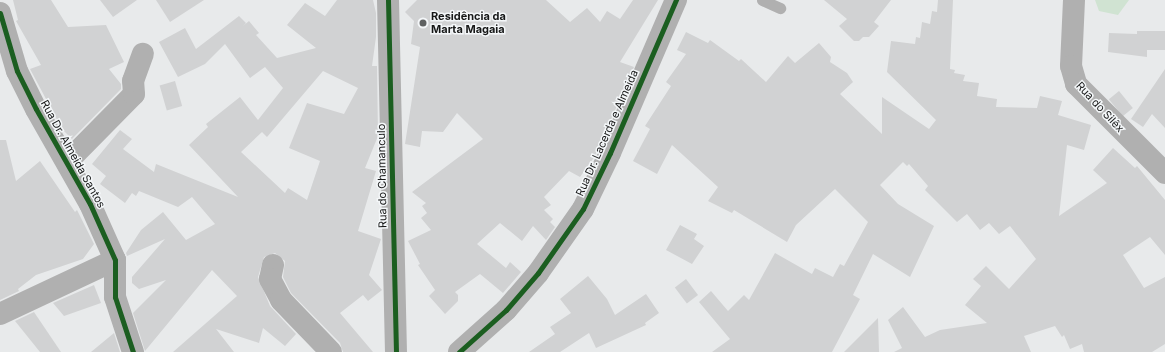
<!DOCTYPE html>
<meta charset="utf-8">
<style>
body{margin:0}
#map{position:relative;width:1165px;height:352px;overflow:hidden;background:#e8eaeb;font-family:Inter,sans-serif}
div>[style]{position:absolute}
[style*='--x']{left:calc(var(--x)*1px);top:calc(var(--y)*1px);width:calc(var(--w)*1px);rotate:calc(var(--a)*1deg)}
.green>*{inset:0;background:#d0e3d2}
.building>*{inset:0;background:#d1d2d3;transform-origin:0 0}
.service>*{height:11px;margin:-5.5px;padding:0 5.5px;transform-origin:5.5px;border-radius:5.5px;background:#b0b0b0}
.minor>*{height:22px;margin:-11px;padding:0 11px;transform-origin:11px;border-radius:11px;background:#b0b0b0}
.cycleway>*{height:5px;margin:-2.5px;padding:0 2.5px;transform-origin:2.5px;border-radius:2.5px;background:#1b5e20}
.dots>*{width:11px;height:11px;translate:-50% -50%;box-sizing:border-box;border:2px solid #f4f7f9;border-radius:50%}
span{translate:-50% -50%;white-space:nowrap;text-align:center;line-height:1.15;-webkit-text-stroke:3px #f4f7f9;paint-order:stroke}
.poi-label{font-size:11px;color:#171818;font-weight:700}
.left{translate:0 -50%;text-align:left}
.street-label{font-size:11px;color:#171818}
</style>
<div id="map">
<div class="green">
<div style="clip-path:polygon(1095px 0,1129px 0,1118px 15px,1099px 11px)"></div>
</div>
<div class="building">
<div style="clip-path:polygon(13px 0,51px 0,68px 27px,106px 25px,124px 62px,109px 69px,121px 84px,121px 89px,72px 139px,62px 129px,30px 69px,41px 65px,16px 21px,18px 20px)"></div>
<div style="clip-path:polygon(100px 0,137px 0,113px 17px)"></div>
<div style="clip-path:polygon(156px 0,204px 0,170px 22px)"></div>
<div style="clip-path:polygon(evenodd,337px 0,373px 0,376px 13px,376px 37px,372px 66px,377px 66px,378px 136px,365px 168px,376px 171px,358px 231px,381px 239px,369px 275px,382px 290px,368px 301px,363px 295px,340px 313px,373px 352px,343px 352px,340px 343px,291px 293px,283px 277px,285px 261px,275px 253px,264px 257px,258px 277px,270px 306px,296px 334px,285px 346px,263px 328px,259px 343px,216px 329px,234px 352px,173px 352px,237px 296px,212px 270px,145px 351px,133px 313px,166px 280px,139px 289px,132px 283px,132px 277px,165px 239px,127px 256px,126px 253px,141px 230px,163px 212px,186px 240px,215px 224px,192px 197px,178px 207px,139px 191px,136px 196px,132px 193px,125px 203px,100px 184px,106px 176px,92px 164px,120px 130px,132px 139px,123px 149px,154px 172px,156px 164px,238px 197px,189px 145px,208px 127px,206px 124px,240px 97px,258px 120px,283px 88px,265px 67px,250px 78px,225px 44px,205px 64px,178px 77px,159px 42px,185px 28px,196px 49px,239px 16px,246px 23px,243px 26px,249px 21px,259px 33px,256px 35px,277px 58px,316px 48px,287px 25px,305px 3px,325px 16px,337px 0,323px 71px,358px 88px,344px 114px,307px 103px,289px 148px,320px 161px,307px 200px,288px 188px,285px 193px,241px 152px,262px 132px,267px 137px,323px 71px)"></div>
<div style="clip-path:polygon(417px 0,546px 0,570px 22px,587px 8px,600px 22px,607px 11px,620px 19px,633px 0,658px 0,620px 62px,634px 67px,595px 156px,580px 177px,569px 171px,544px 197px,551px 205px,544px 210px,553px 219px,550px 222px,555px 227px,546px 240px,533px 226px,522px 241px,500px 223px,477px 244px,506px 268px,510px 262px,521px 272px,503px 293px,480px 274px,455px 292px,458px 295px,458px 301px,445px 314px,429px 296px,435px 290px,418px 265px,420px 264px,408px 241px,431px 230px,421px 218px,427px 213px,422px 206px,426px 203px,412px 192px,483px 139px,457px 113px,443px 132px,422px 131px,420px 147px,405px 144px,420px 47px,411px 44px,414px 21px,405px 12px)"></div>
<div style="clip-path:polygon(824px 0,891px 0,874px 22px,879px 26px,869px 37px,863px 37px,859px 41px,854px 41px,839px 26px,847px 19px)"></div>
<div style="clip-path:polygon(938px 0,953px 0,950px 69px,955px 70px,954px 73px,965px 75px,963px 81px,979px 83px,977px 96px,997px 99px,996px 107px,1037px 108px,1040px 96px,1062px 101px,1058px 115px,1091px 125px,1084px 150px,1067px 145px,1059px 216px,1107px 183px,1093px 170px,1113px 148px,1135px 168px,1137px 166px,1165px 200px,1165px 255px,1150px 237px,1123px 255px,1144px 288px,1165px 277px,1165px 344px,1152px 352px,1084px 352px,1082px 344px,1070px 349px,1064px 335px,1062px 337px,1055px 326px,1024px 336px,1031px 352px,894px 352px,902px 348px,888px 320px,903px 307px,925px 337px,940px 330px,987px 323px,965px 305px,981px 286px,973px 279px,986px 266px,1009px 289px,1036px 259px,1010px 226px,999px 234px,989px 223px,980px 230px,967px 214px,957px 222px,925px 190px,928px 186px,909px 164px,907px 166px,903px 162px,880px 185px,898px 204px,934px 226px,910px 277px,873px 254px,853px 295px,860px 299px,832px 352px,712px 352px,730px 339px,699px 302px,711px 291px,728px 311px,744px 295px,749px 300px,775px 253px,812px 274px,815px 268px,833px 277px,840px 264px,844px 266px,868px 222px,835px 189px,796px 225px,787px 242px,734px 210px,732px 213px,708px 201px,718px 187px,672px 145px,657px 174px,633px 161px,650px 129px,645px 126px,671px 86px,666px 82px,686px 54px,677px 50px,686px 32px,708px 43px,710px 40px,739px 61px,741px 59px,766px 82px,788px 56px,795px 63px,819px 43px,831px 57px,830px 62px,847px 73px,853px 82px,840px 94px,882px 134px,882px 97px,929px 129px,936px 120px,887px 72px,891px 41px,915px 44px,916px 37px,920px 38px,922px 22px,930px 24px,932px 11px,937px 12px)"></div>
<div style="clip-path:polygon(1137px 31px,1165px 31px,1165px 50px,1147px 50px,1147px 57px,1108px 52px,1109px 33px,1137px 34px)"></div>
<div style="clip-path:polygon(1165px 69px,1165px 128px,1152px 114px,1143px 127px,1131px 119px)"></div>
<div style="left:175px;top:81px;width:26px;height:16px;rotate:74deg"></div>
<div style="left:1119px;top:91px;width:22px;height:13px;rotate:51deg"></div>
<div style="clip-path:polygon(0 140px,6px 140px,16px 181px,40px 161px,75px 212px,77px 210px,94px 244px,83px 259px,36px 275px,18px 289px,19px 291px,0 300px)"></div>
<div style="clip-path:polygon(680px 225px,697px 234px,694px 239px,704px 246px,692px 264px,666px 250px)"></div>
<div style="clip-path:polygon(588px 276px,607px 299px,615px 315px,646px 294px,659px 313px,645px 323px,646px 325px,596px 348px,589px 333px,560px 352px,529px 352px,555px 334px,550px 327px,571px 313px,560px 299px)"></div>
<div style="left:686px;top:279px;width:20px;height:14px;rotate:53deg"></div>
<div style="clip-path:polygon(94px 285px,101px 303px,64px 316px,53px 303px)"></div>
<div style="clip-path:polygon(34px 312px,61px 352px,40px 352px,15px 321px)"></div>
<div style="clip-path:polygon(878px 318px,879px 352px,844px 352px)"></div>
<div style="clip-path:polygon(114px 333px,120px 352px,91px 352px)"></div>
</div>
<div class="service">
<div style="--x:762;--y:0;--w:20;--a:24"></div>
</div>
<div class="minor">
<div style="--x:388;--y:0;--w:352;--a:88.7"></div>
<div style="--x:1074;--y:0;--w:66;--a:92.6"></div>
<div style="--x:1071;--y:66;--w:19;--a:74"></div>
<div style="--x:1076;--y:84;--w:126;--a:45"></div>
<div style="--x:0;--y:13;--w:60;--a:73.7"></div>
<div style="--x:17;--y:71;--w:42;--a:63.4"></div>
<div style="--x:36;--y:109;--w:109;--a:60.4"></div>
<div style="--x:90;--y:204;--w:61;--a:65.9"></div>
<div style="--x:115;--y:260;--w:37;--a:90"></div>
<div style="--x:115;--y:297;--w:58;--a:71.9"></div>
<div style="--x:67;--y:162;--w:95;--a:-45.4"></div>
<div style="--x:134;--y:94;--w:13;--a:-94"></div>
<div style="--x:133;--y:81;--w:29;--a:-70"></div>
<div style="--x:273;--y:265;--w:14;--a:102"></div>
<div style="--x:270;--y:279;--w:24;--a:62"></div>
<div style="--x:281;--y:300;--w:72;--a:46.1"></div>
<div style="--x:0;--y:314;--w:127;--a:-25.2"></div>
<div style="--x:459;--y:352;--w:63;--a:-41.8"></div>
<div style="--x:506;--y:310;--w:49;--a:-49.1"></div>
<div style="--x:538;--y:273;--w:78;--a:-54.9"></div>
<div style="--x:583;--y:209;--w:62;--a:-64.3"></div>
<div style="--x:610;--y:153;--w:167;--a:-66.7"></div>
</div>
<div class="cycleway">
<div style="--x:388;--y:0;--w:352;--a:88.7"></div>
<div style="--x:0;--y:13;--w:60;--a:73.7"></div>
<div style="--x:17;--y:71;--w:42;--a:63.4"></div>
<div style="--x:36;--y:109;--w:109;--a:60.4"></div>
<div style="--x:90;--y:204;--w:61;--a:65.9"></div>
<div style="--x:115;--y:260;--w:37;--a:90"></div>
<div style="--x:115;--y:297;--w:58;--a:71.9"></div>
<div style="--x:459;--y:352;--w:63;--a:-41.8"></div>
<div style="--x:506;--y:310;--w:49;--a:-49.1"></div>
<div style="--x:538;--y:273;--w:78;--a:-54.9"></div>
<div style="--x:583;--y:209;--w:62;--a:-64.3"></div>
<div style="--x:610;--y:153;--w:167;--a:-66.7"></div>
</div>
<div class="dots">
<div style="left:423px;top:23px;background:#606262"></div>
</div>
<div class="poi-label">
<span class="left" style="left:431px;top:23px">Residência da<br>Marta Magaia</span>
</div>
<div class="street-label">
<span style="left:1100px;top:107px;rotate:47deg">Rua do Silêx</span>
<span style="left:607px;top:133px;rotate:-66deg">Rua Dr. Lacerda e Almeida</span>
<span style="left:73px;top:154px;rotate:61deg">Rua Dr. Almeida Santos</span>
<span style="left:382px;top:176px;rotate:-91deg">Rua do Chamanculo</span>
</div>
</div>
